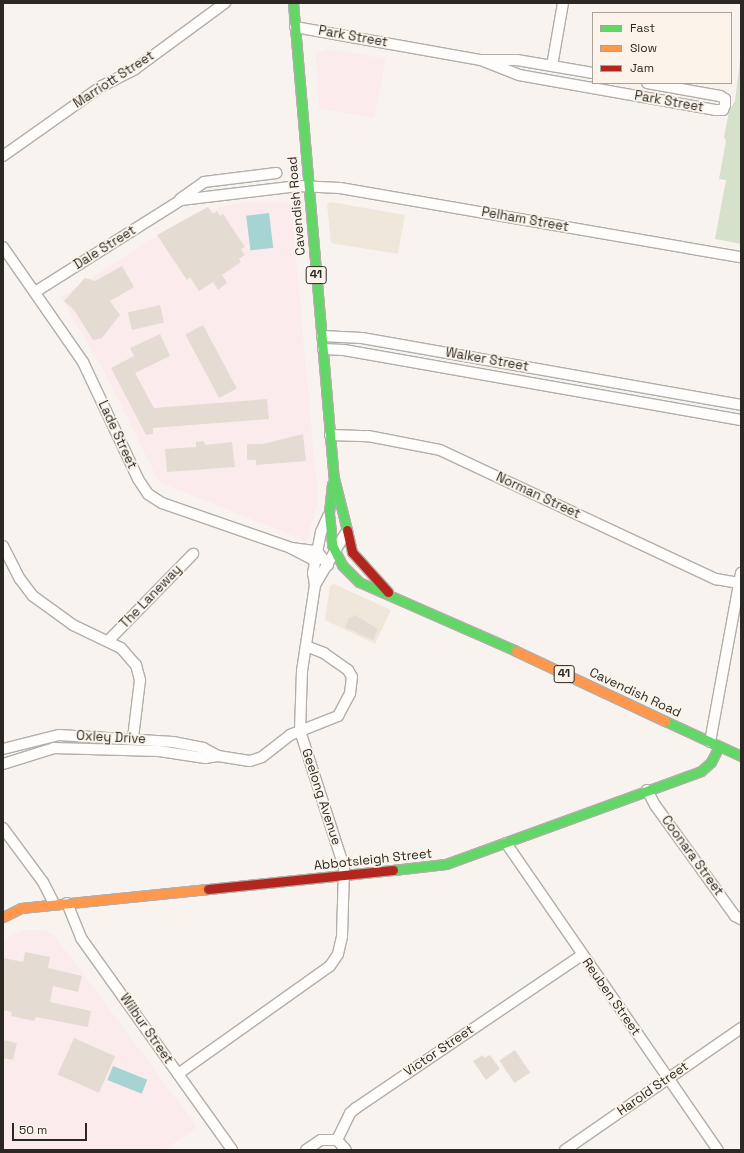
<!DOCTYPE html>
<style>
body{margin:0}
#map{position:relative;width:744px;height:1153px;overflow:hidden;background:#f8f3ee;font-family:"Space Grotesk",sans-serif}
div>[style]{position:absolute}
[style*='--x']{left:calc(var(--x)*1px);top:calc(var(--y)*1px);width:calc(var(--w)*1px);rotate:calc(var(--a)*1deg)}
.built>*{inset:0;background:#f0e7db}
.education>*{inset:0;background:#fbebed}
.green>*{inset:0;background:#d6e1cb}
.water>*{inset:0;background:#a6d4d3;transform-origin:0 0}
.building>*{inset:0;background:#e4dcd2;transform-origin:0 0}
.roads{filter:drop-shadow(1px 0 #b2aeaa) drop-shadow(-1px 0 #b2aeaa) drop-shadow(0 1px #b2aeaa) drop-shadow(0 -1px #b2aeaa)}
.street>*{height:10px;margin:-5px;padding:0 5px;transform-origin:5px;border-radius:5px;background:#fefdfc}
.fast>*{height:9px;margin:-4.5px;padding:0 4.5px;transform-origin:4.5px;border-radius:4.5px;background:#63d668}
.slow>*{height:9px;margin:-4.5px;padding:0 4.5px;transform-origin:4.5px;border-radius:4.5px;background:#ff974d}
.jam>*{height:9px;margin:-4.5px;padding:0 4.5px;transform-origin:4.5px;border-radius:4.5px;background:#b3261e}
span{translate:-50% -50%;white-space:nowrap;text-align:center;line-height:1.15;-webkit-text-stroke:3.5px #fcf4ea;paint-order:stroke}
.shield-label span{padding:1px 3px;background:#fcf4ea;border:1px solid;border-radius:3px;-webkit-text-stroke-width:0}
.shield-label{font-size:12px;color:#2b2824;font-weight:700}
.street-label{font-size:13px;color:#2b2824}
.frame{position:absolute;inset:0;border:4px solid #2b2824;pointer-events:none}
.legend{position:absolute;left:592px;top:12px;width:140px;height:72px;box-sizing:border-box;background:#fcf4ea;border:1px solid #a8a29b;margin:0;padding:5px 7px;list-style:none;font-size:12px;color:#2b2824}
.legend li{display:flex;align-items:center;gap:8px;height:20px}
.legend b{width:20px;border:1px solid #a8a29b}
.scale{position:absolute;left:12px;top:1123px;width:75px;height:18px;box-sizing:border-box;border:2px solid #2b2824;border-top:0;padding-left:5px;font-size:12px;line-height:14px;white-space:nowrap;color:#2b2824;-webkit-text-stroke:3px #fcf4ea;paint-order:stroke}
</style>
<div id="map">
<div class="built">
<div style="clip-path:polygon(331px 202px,405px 215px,398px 254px,331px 243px,327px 204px)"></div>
<div style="clip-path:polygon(334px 584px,391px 610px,375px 644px,325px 620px,330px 586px)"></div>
</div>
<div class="education">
<div style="clip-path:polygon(326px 49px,386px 59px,374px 118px,319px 108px,316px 58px,317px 53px)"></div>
<div style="clip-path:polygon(244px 202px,291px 203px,318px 501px,306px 541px,159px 482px,105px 373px,61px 297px,192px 214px)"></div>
<div style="clip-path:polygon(22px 930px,44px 930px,54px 935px,197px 1127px,164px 1150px,3px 1150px,3px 940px)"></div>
</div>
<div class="green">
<div style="clip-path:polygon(741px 51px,741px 244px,715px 239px,726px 180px,719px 179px,726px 141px,724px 137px,729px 111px,735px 101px)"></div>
</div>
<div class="water">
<div style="left:269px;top:213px;width:35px;height:23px;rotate:83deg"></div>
<div style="left:113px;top:1066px;width:37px;height:15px;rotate:22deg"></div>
</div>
<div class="building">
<div style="clip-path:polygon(208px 207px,213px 214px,217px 211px,220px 216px,223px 214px,245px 247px,241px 249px,245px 255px,239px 259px,241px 262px,222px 275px,227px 283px,218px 290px,213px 282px,199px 291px,190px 277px,187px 280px,157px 235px)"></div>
<div style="clip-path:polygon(122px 266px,134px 287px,110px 301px,120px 315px,102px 338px,93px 340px,74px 310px,64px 301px,85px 278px,95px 281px)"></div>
<div style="left:160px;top:305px;width:18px;height:33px;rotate:77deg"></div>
<div style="left:203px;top:325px;width:72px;height:20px;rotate:62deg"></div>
<div style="clip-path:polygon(160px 334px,170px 356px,135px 373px,154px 408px,267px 399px,269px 419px,153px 428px,153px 434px,146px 435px,111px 368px,134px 356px,130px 348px)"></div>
<div style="clip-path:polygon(303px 434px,306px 461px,256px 465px,256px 460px,247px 460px,247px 444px,263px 444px)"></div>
<div style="clip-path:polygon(204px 441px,205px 445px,232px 442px,235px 467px,167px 472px,165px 449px,196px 447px,196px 442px)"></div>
<div style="clip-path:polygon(355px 615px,378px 629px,373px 640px,345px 627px,349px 618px)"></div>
<div style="clip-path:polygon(25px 952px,50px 957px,48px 968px,82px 976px,78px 992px,53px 986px,50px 1002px,91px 1011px,88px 1027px,36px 1017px,34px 1021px,11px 1016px,12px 1012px,3px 1010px,3px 958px,23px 962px)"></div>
<div style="left:74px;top:1038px;width:45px;height:40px;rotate:24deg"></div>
<div style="clip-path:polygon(3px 1040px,17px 1043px,13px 1060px,3px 1058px)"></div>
<div style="left:515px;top:1050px;width:27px;height:19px;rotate:56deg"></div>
<div style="clip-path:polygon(483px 1055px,484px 1058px,490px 1055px,500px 1069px,486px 1080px,473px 1061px)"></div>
</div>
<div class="roads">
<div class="street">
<div style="--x:295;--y:27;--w:189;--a:10.1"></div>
<div style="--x:481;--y:60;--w:36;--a:0"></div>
<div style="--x:517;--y:60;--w:77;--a:9.7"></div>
<div style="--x:481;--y:60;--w:41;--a:21.5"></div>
<div style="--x:519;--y:75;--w:199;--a:10.1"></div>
<div style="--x:715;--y:110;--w:8;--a:0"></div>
<div style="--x:723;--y:110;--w:5;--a:-68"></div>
<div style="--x:725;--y:105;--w:6;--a:-90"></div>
<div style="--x:725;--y:99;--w:6;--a:-149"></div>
<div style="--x:720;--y:96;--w:74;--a:-169.9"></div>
<div style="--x:552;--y:66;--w:64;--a:-80.1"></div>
<div style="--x:3;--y:156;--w:121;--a:-35.3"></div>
<div style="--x:102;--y:86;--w:37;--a:-27"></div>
<div style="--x:135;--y:69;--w:112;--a:-36.3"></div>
<div style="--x:180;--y:199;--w:29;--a:-35"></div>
<div style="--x:204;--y:182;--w:73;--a:-7.1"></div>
<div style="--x:3;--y:247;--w:140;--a:55.2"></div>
<div style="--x:83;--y:362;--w:129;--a:64.8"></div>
<div style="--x:138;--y:479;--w:18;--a:56"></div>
<div style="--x:148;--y:494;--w:17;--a:33"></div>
<div style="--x:162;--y:503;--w:137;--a:19.2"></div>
<div style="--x:291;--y:548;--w:27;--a:28"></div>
<div style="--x:35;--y:292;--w:173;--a:-32.2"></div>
<div style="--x:181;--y:200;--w:118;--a:-6.8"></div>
<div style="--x:298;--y:186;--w:42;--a:2.7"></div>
<div style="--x:340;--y:188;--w:407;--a:9.8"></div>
<div style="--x:322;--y:336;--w:40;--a:2.9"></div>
<div style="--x:362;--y:338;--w:385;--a:10"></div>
<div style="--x:323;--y:349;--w:21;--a:3"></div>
<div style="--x:344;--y:350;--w:403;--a:10"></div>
<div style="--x:330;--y:435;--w:38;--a:2"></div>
<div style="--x:368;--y:436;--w:73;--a:11"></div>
<div style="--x:440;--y:450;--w:305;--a:25.1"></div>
<div style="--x:716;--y:579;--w:23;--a:10"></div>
<div style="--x:3;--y:546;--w:37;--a:63"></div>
<div style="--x:20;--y:579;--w:21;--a:53"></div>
<div style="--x:33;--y:596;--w:49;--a:35.9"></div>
<div style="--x:73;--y:625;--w:53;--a:25.6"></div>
<div style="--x:121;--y:648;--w:23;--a:49"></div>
<div style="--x:136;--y:665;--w:16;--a:75"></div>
<div style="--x:140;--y:680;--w:58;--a:96.9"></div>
<div style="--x:291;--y:548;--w:26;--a:7"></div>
<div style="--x:317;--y:551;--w:18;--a:52"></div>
<div style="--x:315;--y:585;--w:59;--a:-59.5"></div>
<div style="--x:108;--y:641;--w:122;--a:-45.7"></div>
<div style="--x:710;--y:742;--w:172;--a:-79.6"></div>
<div style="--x:3;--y:749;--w:58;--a:-14"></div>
<div style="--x:59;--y:735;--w:114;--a:3.5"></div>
<div style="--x:173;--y:742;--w:31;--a:11"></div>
<div style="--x:203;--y:748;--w:17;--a:28"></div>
<div style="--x:218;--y:756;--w:32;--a:9"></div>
<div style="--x:250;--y:761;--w:13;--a:-18"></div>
<div style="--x:262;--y:757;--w:36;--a:-38"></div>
<div style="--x:290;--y:735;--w:52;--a:-21.6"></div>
<div style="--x:338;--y:716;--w:26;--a:-62"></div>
<div style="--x:350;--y:693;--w:16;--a:-83"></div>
<div style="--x:352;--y:677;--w:8;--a:-120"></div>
<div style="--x:348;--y:670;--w:29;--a:-145"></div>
<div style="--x:324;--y:653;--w:19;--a:-159"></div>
<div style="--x:3;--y:764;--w:53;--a:-17.4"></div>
<div style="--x:54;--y:748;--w:105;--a:1.6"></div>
<div style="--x:159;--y:751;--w:47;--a:8.7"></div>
<div style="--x:205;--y:758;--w:13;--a:-9"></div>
<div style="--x:647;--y:790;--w:17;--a:62"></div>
<div style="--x:655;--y:805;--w:137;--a:54.2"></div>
<div style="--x:735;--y:916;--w:7;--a:27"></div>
<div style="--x:3;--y:828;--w:67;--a:53.5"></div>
<div style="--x:43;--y:882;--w:25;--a:63"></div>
<div style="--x:506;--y:843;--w:373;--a:55.4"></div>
<div style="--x:67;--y:903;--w:38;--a:68"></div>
<div style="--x:81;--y:938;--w:260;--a:54.5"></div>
<div style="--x:178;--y:1074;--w:186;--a:-35.4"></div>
<div style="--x:330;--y:966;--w:14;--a:-56"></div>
<div style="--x:338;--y:954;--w:18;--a:-77"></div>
<div style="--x:342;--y:936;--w:69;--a:-88.3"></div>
<div style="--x:344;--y:867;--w:143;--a:-107.9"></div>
<div style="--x:300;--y:731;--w:60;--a:-88.1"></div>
<div style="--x:302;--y:671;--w:87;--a:-81.4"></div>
<div style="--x:315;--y:585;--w:12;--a:-99"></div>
<div style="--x:313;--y:573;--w:42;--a:-79"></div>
<div style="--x:321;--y:532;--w:17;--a:-66"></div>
<div style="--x:337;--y:1140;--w:30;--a:-64"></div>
<div style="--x:350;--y:1113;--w:8;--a:-40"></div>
<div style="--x:356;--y:1108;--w:273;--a:-34.1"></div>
<div style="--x:337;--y:1140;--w:13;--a:48"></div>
<div style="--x:306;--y:1150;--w:18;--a:-34"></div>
<div style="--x:321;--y:1140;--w:16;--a:0"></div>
<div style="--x:565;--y:1150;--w:214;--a:-34.7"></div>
</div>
<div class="fast">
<div style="--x:293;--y:3;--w:477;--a:85.1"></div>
<div style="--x:334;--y:478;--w:54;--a:76"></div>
<div style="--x:332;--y:484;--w:30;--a:96"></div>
<div style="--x:329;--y:514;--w:31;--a:84"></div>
<div style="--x:332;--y:545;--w:22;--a:63"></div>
<div style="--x:342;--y:565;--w:24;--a:45"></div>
<div style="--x:359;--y:582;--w:171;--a:23.7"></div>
<div style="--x:665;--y:721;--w:84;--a:24.7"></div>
<div style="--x:393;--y:870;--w:53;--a:-6.5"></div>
<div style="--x:446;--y:864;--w:271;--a:-20"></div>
<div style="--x:701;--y:771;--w:13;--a:-42"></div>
<div style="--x:711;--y:762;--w:18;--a:-63"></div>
</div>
<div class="slow">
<div style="--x:516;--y:651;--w:165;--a:25.2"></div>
<div style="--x:3;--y:917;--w:20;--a:-27"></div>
<div style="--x:21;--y:908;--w:188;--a:-5.8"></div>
</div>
<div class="jam">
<div style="--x:347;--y:530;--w:23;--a:77"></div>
<div style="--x:352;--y:552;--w:54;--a:48"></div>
<div style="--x:208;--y:889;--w:186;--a:-5.9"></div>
</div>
</div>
<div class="shield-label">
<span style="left:316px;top:275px">41</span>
<span style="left:564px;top:674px">41</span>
</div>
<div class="street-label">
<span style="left:353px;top:37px;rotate:10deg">Park Street</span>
<span style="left:114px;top:80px;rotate:-33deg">Marriott Street</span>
<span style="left:669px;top:102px;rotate:10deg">Park Street</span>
<span style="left:297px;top:206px;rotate:-95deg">Cavendish Road</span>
<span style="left:525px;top:220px;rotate:10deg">Pelham Street</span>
<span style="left:105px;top:248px;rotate:-32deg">Dale Street</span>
<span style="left:487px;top:360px;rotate:10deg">Walker Street</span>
<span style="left:117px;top:435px;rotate:65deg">Lade Street</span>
<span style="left:538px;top:496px;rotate:25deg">Norman Street</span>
<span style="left:151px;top:597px;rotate:-46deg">The Laneway</span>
<span style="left:635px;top:693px;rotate:25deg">Cavendish Road</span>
<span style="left:111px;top:738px;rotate:3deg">Oxley Drive</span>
<span style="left:321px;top:797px;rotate:72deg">Geelong Avenue</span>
<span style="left:692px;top:856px;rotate:54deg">Coonara Street</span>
<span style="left:373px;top:860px;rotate:-6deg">Abbotsleigh Street</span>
<span style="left:611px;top:997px;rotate:55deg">Reuben Street</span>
<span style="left:146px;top:1029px;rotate:55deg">Wilbur Street</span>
<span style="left:439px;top:1051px;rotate:-34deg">Victor Street</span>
<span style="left:653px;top:1089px;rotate:-35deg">Harold Street</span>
</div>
<div class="frame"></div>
<ul class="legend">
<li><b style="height:5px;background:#63d668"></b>Fast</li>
<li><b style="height:5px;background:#ff974d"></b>Slow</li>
<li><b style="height:5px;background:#b3261e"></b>Jam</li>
</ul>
<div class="scale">50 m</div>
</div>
